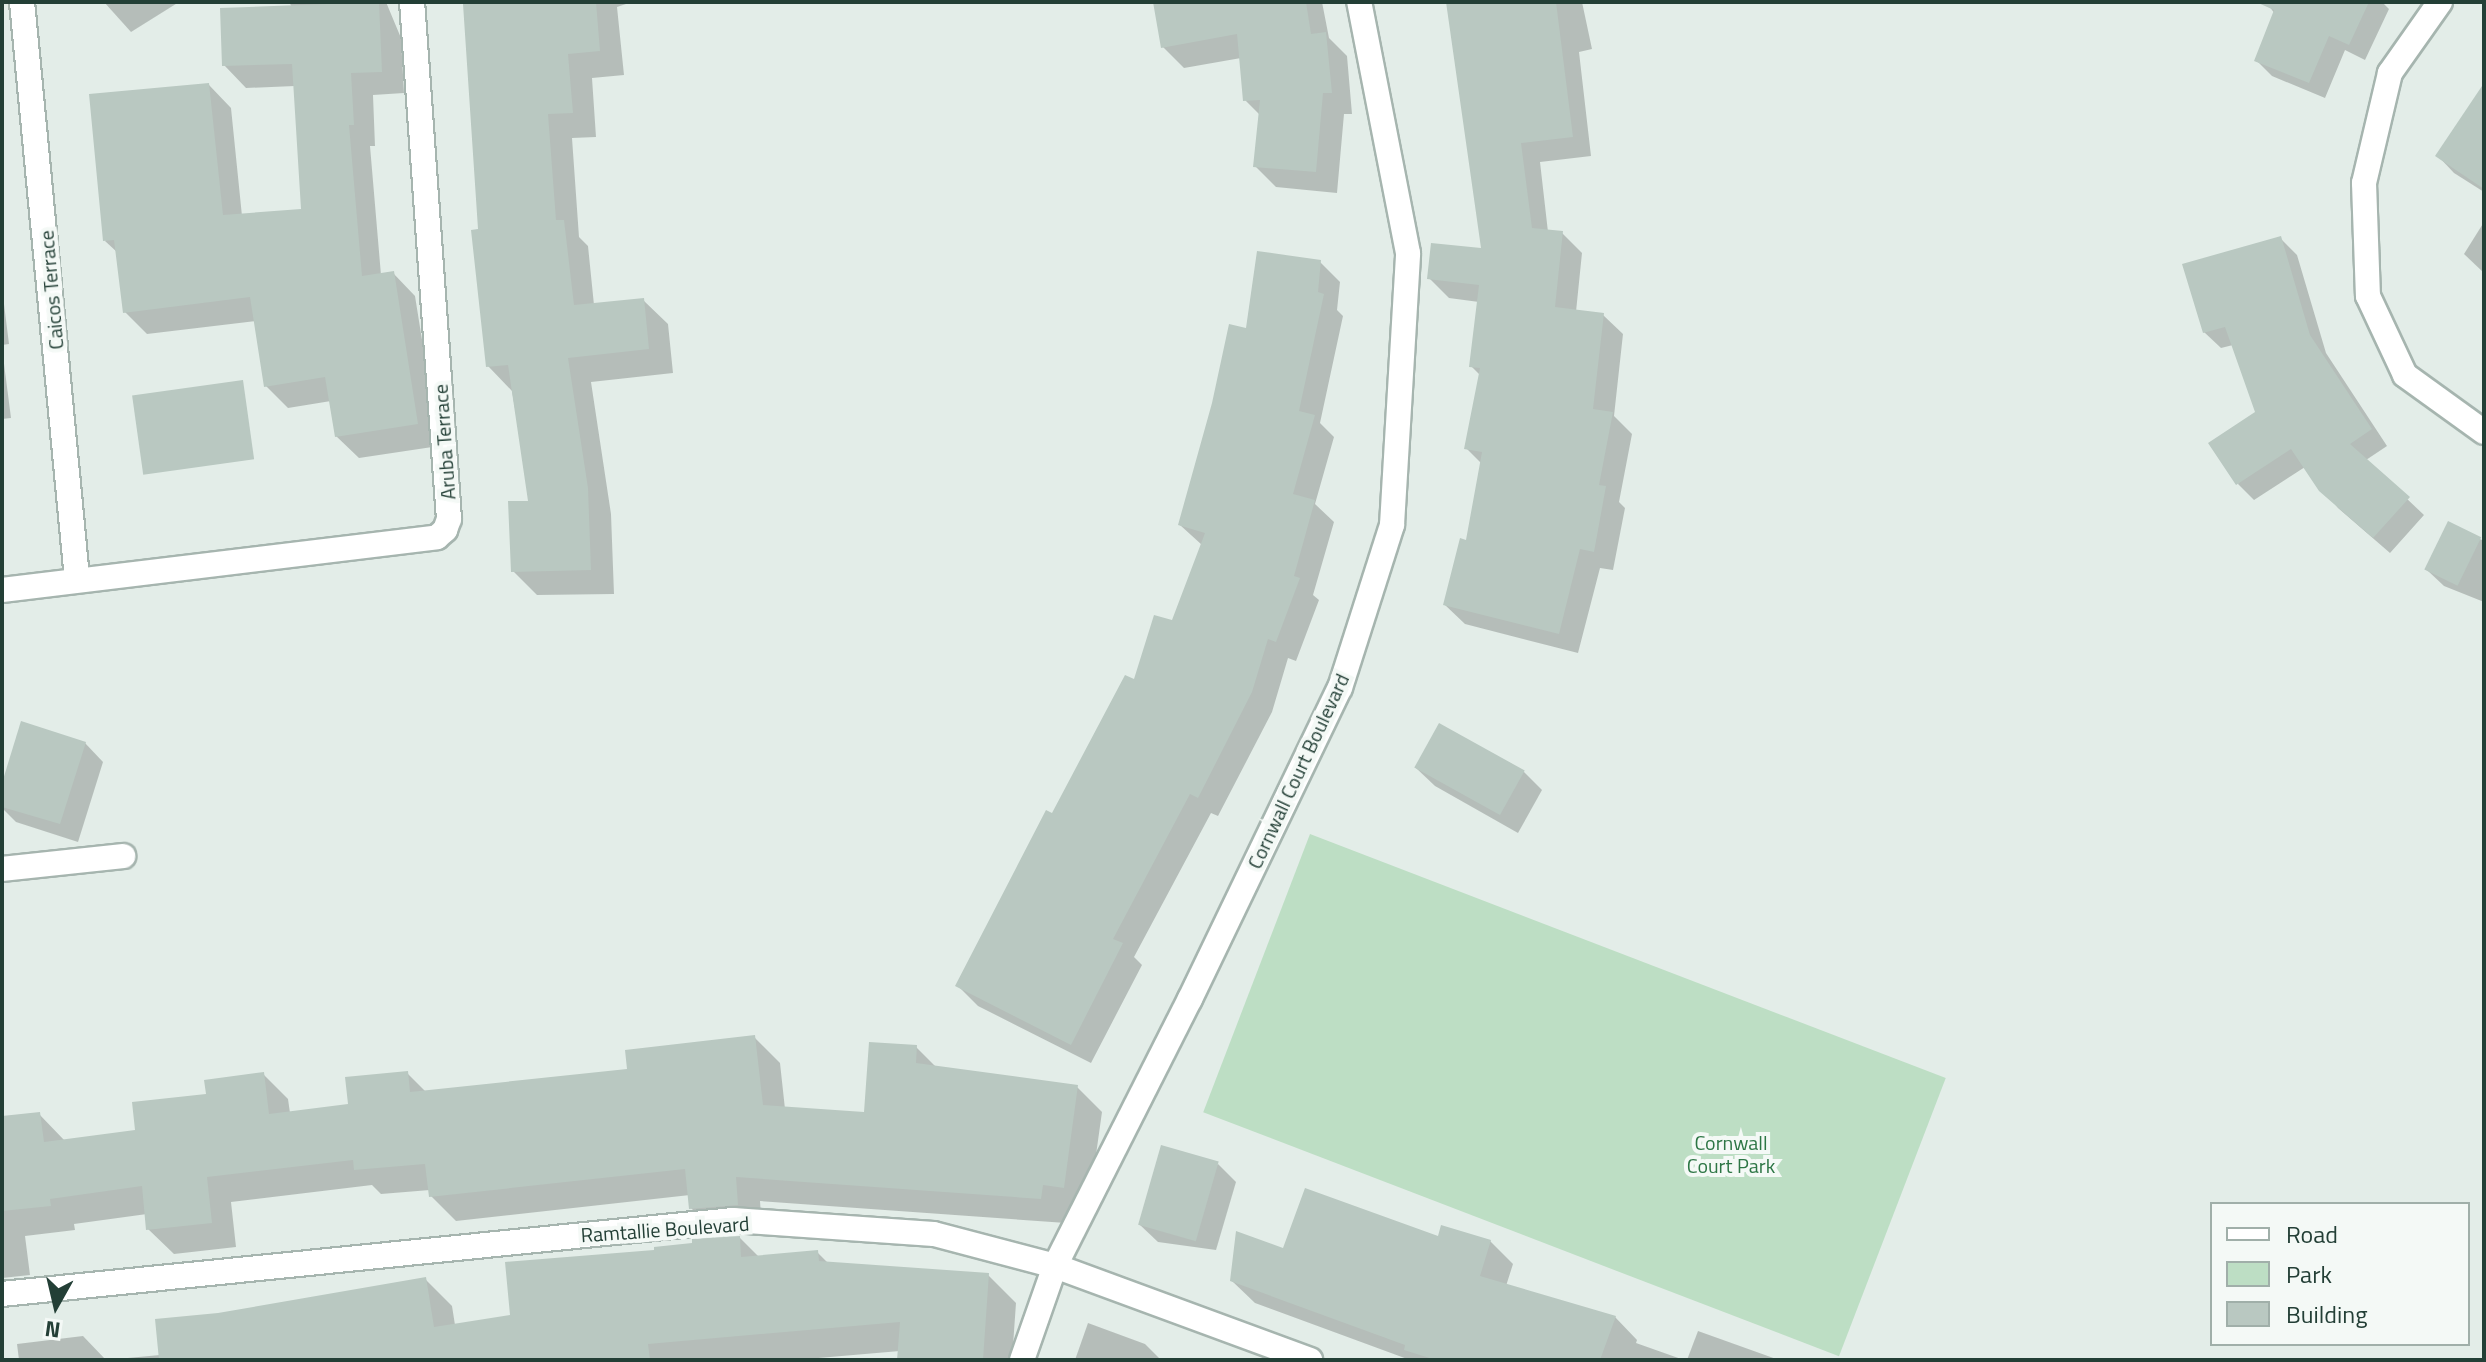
<!DOCTYPE html>
<style>
body{margin:0}
#map{position:relative;width:2486px;height:1362px;overflow:hidden;background:#e3ede8;font-family:"Titillium Web",sans-serif}
div>[style]{position:absolute}
[style*='--x']{left:calc(var(--x)*1px);top:calc(var(--y)*1px);width:calc(var(--w)*1px);rotate:calc(var(--a)*1deg)}
.green>*{inset:0;background:#bddec4;transform-origin:0 0}
.shadow>*{inset:0;background:#0003}
.building>*{inset:0;background:#b9c8c1;transform-origin:0 0}
.roads{filter:drop-shadow(2px 0 #a6b5af) drop-shadow(-2px 0 #a6b5af) drop-shadow(0 2px #a6b5af) drop-shadow(0 -2px #a6b5af)}
.street>*{height:24px;margin:-12px;padding:0 12px;transform-origin:12px;border-radius:12px;background:#fff}
span{translate:-50% -50%;white-space:nowrap;text-align:center;line-height:1.15;-webkit-text-stroke:8px #f4f9f6;paint-order:stroke}
.street-label{font-size:20px;color:#233f36}
.park-label{font-size:20px;color:#2d7645}
.frame{position:absolute;inset:0;border:4px solid #233f36;pointer-events:none}
.legend{position:absolute;left:2210px;top:1202px;width:260px;height:144px;box-sizing:border-box;background:#f4f9f6;border:2px solid #a0afa9;margin:0;padding:10px 14px;list-style:none;font-size:24px;color:#233f36}
.legend li{display:flex;align-items:center;gap:16px;height:40px}
.legend b{width:40px;border:2px solid #a0afa9}
.north{position:absolute;left:16px;top:1266px;width:80px;height:80px;-webkit-text-stroke:6px #f4f9f6;paint-order:stroke;rotate:188deg;font-size:22px;font-weight:700;line-height:32px;text-align:center;color:#233f36}
.north::after{content:'';display:block;margin:auto;width:28px;height:36px;background:#233f36;clip-path:polygon(50% 0,100% 100%,50% 72%,0 100%)}
</style>
<div id="map">
<div class="green">
<div style="left:1310px;top:834px;width:681px;height:298px;rotate:21deg"></div>
</div>
<div class="shadow">
<div style="clip-path:polygon(104px 2px,179px 2px,131px 32px)"></div>
<div style="clip-path:polygon(289px 2px,386px 2px,401px 38px,404px 93px,373px 95px,375px 146px,370px 146px,381px 275px,393px 273px,415px 296px,439px 446px,359px 458px,336px 436px,331px 401px,288px 408px,266px 386px,256px 321px,147px 334px,125px 312px,118px 253px,105px 241px,209px 85px,231px 108px,242px 216px,303px 211px,295px 86px,246px 88px,224px 65px,292px 7px)"></div>
<div style="clip-path:polygon(462px 2px,632px 2px,617px 7px,624px 75px,592px 78px,596px 137px,572px 138px,579px 237px,588px 246px,594px 305px,643px 300px,668px 324px,673px 373px,591px 382px,611px 514px,614px 594px,537px 595px,513px 571px,531px 502px,512px 391px,488px 366px,466px 6px)"></div>
<div style="clip-path:polygon(1155px 2px,1322px 2px,1329px 38px,1347px 56px,1352px 114px,1344px 114px,1337px 193px,1276px 187px,1255px 166px,1260px 115px,1245px 100px,1241px 58px,1184px 68px,1163px 47px)"></div>
<div style="clip-path:polygon(1448px 2px,1582px 2px,1592px 49px,1579px 52px,1591px 156px,1540px 162px,1548px 232px,1562px 233px,1582px 253px,1576px 312px,1603px 315px,1623px 334px,1614px 416px,1632px 434px,1619px 502px,1625px 508px,1613px 570px,1600px 568px,1578px 653px,1465px 624px,1445px 605px,1467px 542px,1482px 464px,1466px 448px,1481px 376px,1471px 366px,1479px 302px,1449px 298px,1429px 278px,1483px 251px)"></div>
<div style="clip-path:polygon(2266px 2px,2382px 2px,2389px 9px,2365px 60px,2345px 50px,2325px 98px,2272px 76px,2256px 60px,2275px 14px)"></div>
<div style="clip-path:polygon(2484px 112px,2484px 192px,2454px 173px,2438px 156px)"></div>
<div style="clip-path:polygon(2484px 222px,2484px 273px,2464px 254px)"></div>
<div style="clip-path:polygon(2280px 238px,2297px 255px,2326px 353px,2387px 446px,2366px 460px,2424px 515px,2390px 553px,2338px 508px,2305px 467px,2254px 500px,2238px 484px,2258px 413px,2233px 345px,2221px 348px,2204px 332px)"></div>
<div style="clip-path:polygon(1320px 262px,1340px 282px,1337px 310px,1343px 316px,1320px 423px,1334px 437px,1315px 504px,1334px 522px,1313px 595px,1319px 600px,1296px 661px,1288px 658px,1272px 712px,1218px 816px,1211px 813px,1134px 957px,1142px 965px,1091px 1063px,978px 1006px,958px 986px,1053px 816px,1173px 623px,1202px 545px,1180px 525px,1248px 330px)"></div>
<div style="clip-path:polygon(2px 288px,9px 344px,2px 345px)"></div>
<div style="clip-path:polygon(2px 348px,11px 418px,2px 419px)"></div>
<div style="clip-path:polygon(2449px 524px,2484px 541px,2484px 602px,2444px 586px,2427px 570px)"></div>
<div style="clip-path:polygon(85px 743px,103px 762px,78px 842px,16px 822px,2px 808px,2px 790px)"></div>
<div style="clip-path:polygon(1416px 768px,1523px 771px,1542px 790px,1518px 833px,1435px 786px)"></div>
<div style="clip-path:polygon(755px 1038px,780px 1063px,785px 1109px,866px 1114px,916px 1047px,937px 1068px,1077px 1087px,1102px 1112px,1088px 1212px,1068px 1209px,1066px 1223px,760px 1201px,762px 1230px,716px 1234px,691px 1208px,690px 1195px,456px 1221px,431px 1196px,430px 1190px,381px 1194px,372px 1185px,231px 1202px,236px 1247px,174px 1254px,148px 1229px,147px 1214px,74px 1224px,75px 1230px,25px 1236px,30px 1275px,2px 1278px,2px 1118px,39px 1114px,65px 1141px,138px 1131px,208px 1096px,263px 1074px,288px 1099px,290px 1113px,350px 1106px,407px 1073px,427px 1093px,629px 1070px)"></div>
<div style="clip-path:polygon(1218px 1164px,1236px 1182px,1216px 1250px,1158px 1242px,1139px 1224px)"></div>
<div style="clip-path:polygon(739px 1237px,759px 1257px,817px 1252px,829px 1264px,988px 1275px,1016px 1303px,1012px 1360px,899px 1360px,900px 1351px,795px 1360px,19px 1360px,17px 1344px,83px 1336px,106px 1360px,160px 1355px,218px 1315px,425px 1279px,452px 1306px,455px 1325px,512px 1316px,657px 1252px)"></div>
<div style="clip-path:polygon(1439px 1238px,1490px 1241px,1513px 1264px,1506px 1286px,1615px 1317px,1637px 1340px,1636px 1343px,1684px 1360px,1410px 1360px,1255px 1303px,1232px 1281px,1284px 1250px)"></div>
<div style="clip-path:polygon(1088px 1323px,1145px 1344px,1161px 1360px,1075px 1360px)"></div>
<div style="clip-path:polygon(1698px 1331px,1779px 1360px,1687px 1360px)"></div>
</div>
<div class="building">
<div style="clip-path:polygon(379px 2px,382px 72px,351px 73px,354px 125px,349px 125px,362px 276px,394px 271px,418px 424px,335px 437px,325px 377px,264px 387px,250px 297px,123px 313px,114px 240px,103px 241px,89px 94px,209px 83px,223px 215px,301px 209px,292px 64px,222px 66px,220px 8px)"></div>
<div style="clip-path:polygon(484px 2px,596px 2px,600px 51px,568px 54px,573px 113px,548px 114px,556px 220px,564px 220px,574px 305px,644px 298px,649px 349px,568px 358px,588px 488px,591px 570px,511px 572px,508px 501px,528px 501px,508px 365px,486px 367px,471px 230px,478px 229px,463px 4px)"></div>
<div style="clip-path:polygon(1153px 2px,1306px 2px,1311px 34px,1326px 32px,1332px 93px,1323px 93px,1316px 172px,1253px 167px,1260px 100px,1243px 101px,1237px 34px,1161px 48px)"></div>
<div style="clip-path:polygon(1446px 2px,1556px 2px,1573px 137px,1521px 143px,1532px 228px,1563px 231px,1555px 307px,1604px 313px,1593px 409px,1613px 412px,1599px 485px,1606px 486px,1594px 552px,1580px 549px,1559px 634px,1443px 605px,1460px 538px,1466px 540px,1482px 452px,1464px 449px,1480px 368px,1469px 367px,1479px 285px,1427px 279px,1431px 243px,1481px 248px)"></div>
<div style="clip-path:polygon(2256px 2px,2369px 2px,2349px 45px,2329px 36px,2309px 83px,2254px 61px,2274px 10px)"></div>
<div style="clip-path:polygon(2484px 83px,2484px 189px,2435px 156px)"></div>
<div style="clip-path:polygon(2281px 236px,2310px 335px,2372px 429px,2350px 444px,2410px 497px,2373px 538px,2319px 491px,2291px 449px,2236px 485px,2208px 443px,2255px 412px,2225px 327px,2203px 333px,2182px 264px)"></div>
<div style="clip-path:polygon(1257px 251px,1321px 260px,1318px 292px,1324px 294px,1299px 411px,1315px 415px,1293px 494px,1315px 500px,1294px 576px,1300px 578px,1276px 642px,1268px 639px,1252px 692px,1198px 798px,1190px 794px,1113px 939px,1123px 943px,1071px 1045px,955px 986px,1046px 810px,1052px 813px,1125px 675px,1134px 679px,1154px 615px,1172px 620px,1205px 533px,1178px 525px,1212px 403px,1229px 324px,1246px 328px)"></div>
<div style="left:243px;top:380px;width:80px;height:112px;rotate:82deg"></div>
<div style="left:2448px;top:521px;width:37px;height:54px;rotate:26deg"></div>
<div style="clip-path:polygon(21px 721px,86px 742px,60px 824px,2px 807px,2px 783px)"></div>
<div style="left:1439px;top:723px;width:98px;height:51px;rotate:29deg"></div>
<div style="clip-path:polygon(755px 1035px,763px 1105px,864px 1112px,869px 1042px,917px 1045px,916px 1063px,1078px 1085px,1064px 1188px,1043px 1185px,1041px 1199px,736px 1177px,738px 1205px,689px 1209px,685px 1169px,429px 1197px,425px 1164px,354px 1170px,353px 1160px,207px 1177px,212px 1223px,146px 1230px,142px 1186px,50px 1199px,51px 1206px,2px 1211px,2px 1116px,40px 1112px,44px 1142px,135px 1130px,132px 1102px,206px 1094px,204px 1080px,264px 1072px,269px 1114px,348px 1104px,345px 1077px,408px 1071px,410px 1092px,627px 1069px,625px 1050px)"></div>
<div style="left:1161px;top:1145px;width:60px;height:83px;rotate:16deg"></div>
<div style="clip-path:polygon(1305px 1188px,1438px 1236px,1441px 1225px,1491px 1240px,1480px 1276px,1616px 1316px,1600px 1360px,1436px 1360px,1404px 1350px,1405px 1345px,1230px 1281px,1236px 1231px,1283px 1248px)"></div>
<div style="clip-path:polygon(740px 1236px,741px 1257px,818px 1250px,819px 1261px,989px 1273px,983px 1360px,897px 1360px,900px 1322px,648px 1344px,650px 1360px,159px 1360px,155px 1319px,218px 1313px,426px 1277px,434px 1327px,510px 1315px,505px 1262px,654px 1250px,654px 1247px,692px 1243px,692px 1239px)"></div>
</div>
<div class="roads">
<div class="street">
<div style="--x:22;--y:2;--w:579;--a:84.55"></div>
<div style="--x:2440;--y:2;--w:87;--a:125.2"></div>
<div style="--x:2390;--y:73;--w:113;--a:103.3"></div>
<div style="--x:2364;--y:183;--w:113;--a:88"></div>
<div style="--x:2368;--y:296;--w:87;--a:64.9"></div>
<div style="--x:2405;--y:375;--w:97;--a:35.8"></div>
<div style="--x:2;--y:590;--w:438;--a:-6.9"></div>
<div style="--x:437;--y:537;--w:11;--a:-41"></div>
<div style="--x:445;--y:530;--w:12;--a:-70"></div>
<div style="--x:449;--y:519;--w:518;--a:-94.09"></div>
<div style="--x:2;--y:869;--w:122;--a:-6.1"></div>
<div style="--x:2;--y:1294;--w:735;--a:-5.78"></div>
<div style="--x:733;--y:1220;--w:201;--a:4"></div>
<div style="--x:934;--y:1234;--w:125;--a:14.8"></div>
<div style="--x:1055;--y:1266;--w:272;--a:20.2"></div>
<div style="--x:1022;--y:1360;--w:100;--a:-70.7"></div>
<div style="--x:1055;--y:1266;--w:299;--a:-63.2"></div>
<div style="--x:1190;--y:999;--w:345;--a:-64.3"></div>
<div style="--x:1340;--y:688;--w:171;--a:-72.3"></div>
<div style="--x:1392;--y:525;--w:272;--a:-86.6"></div>
<div style="--x:1408;--y:253;--w:256;--a:-101"></div>
</div>
</div>
<div class="street-label">
<span style="left:51px;top:290px;rotate:-95deg">Caicos Terrace</span>
<span style="left:444px;top:442px;rotate:-94deg">Aruba Terrace</span>
<span style="left:1298px;top:771px;rotate:-65deg">Cornwall Court Boulevard</span>
<span style="left:665px;top:1229px;rotate:-4deg">Ramtallie Boulevard</span>
</div>
<div class="park-label">
<span style="left:1731px;top:1154px">Cornwall<br>Court Park</span>
</div>
<div class="frame"></div>
<ul class="legend">
<li><b style="height:10px;background:#fff"></b>Road</li>
<li><b style="height:22px;background:#bddec4"></b>Park</li>
<li><b style="height:22px;background:#b9c8c1"></b>Building</li>
</ul>
<div class="north">N</div>
</div>
